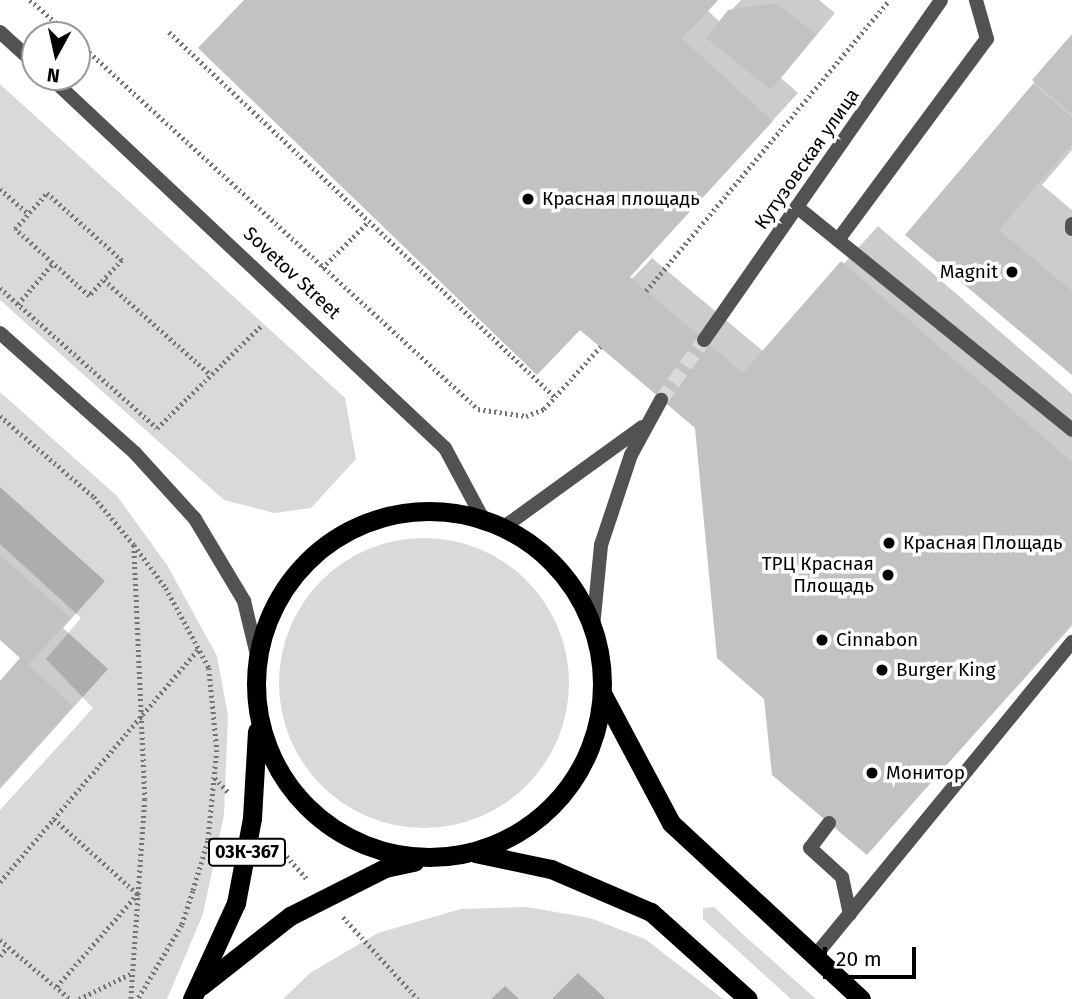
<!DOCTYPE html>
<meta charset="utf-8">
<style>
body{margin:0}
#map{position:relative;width:1072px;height:999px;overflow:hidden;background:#fff;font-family:"Fira Sans",sans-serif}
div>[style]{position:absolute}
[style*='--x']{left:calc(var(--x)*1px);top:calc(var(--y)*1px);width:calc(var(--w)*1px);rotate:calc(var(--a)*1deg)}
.green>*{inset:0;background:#d9d9d9}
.round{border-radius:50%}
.shadow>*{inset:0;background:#0003}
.building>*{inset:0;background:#c2c2c2}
.tertiary-tunnel>*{height:14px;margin-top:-7px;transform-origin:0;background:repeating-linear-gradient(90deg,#d9d9d9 0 14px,transparent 0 21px)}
.path>*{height:4.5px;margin-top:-2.25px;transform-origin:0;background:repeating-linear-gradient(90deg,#747474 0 2px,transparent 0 5.5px)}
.service>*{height:14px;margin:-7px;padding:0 7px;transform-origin:7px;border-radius:7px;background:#525252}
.tertiary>*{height:14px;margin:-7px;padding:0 7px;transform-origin:7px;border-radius:7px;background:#525252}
.trunk>*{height:19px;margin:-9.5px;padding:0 9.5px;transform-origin:9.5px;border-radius:9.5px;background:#000}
.trunk>.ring{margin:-9.5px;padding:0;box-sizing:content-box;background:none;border:19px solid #000;border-radius:50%}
.dots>*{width:19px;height:19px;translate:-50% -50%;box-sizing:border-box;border:4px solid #fff;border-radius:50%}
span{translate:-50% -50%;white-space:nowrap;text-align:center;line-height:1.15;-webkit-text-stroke:7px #fff;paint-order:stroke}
.shield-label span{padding:2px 5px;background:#fff;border:2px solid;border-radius:5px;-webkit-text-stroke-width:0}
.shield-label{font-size:18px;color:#000;font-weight:700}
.street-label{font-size:19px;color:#000}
.poi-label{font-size:19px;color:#000}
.left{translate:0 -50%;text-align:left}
.right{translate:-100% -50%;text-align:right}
.north{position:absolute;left:21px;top:21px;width:70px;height:70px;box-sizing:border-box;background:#fff;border:2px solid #999;border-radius:50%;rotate:188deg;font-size:19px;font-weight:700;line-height:28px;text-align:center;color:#000}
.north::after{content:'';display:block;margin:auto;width:24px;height:32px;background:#000;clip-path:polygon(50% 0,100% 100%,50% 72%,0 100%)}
.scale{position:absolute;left:823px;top:947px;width:93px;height:32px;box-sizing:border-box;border:4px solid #000;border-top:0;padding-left:9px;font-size:21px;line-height:24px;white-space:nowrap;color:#000;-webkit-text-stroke:5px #fff;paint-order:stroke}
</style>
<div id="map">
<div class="green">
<div style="clip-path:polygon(0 84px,345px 398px,356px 459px,311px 508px,274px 513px,224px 500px,0 300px)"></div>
<div style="clip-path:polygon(0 392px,117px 496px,167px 565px,217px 656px,228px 716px,224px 815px,203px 914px,167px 999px,0 999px,0 810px,93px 708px,46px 659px,81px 618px,0 544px)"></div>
<div class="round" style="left:279px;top:538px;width:290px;height:290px"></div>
<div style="clip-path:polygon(527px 907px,590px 918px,645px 939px,723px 999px,283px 999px,310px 973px,378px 933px,461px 909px)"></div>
<div style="clip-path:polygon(714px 907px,747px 938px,816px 999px,791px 999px,703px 919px,703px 908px)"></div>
</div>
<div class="shadow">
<div style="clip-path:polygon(247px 0,718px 0,708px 11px,720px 22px,741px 0,819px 0,835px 13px,781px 78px,798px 93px,564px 346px)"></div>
<div style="clip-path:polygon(1072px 37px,1072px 150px,1042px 185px,1072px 210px,1072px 373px,907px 235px)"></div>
<div style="clip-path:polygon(878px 226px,1072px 394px,1072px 626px,867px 853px,765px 698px,697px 427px,583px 330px,652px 258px,764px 352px)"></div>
<div style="clip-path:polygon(0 487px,105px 581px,63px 628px,108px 669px,0 789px,0 683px,23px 658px,0 638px)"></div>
<div style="clip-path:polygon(578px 973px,606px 999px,552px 999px)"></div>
<div style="clip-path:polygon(505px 986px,519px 999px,491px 999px)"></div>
</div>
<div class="building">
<div style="clip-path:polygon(244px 0,718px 0,682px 39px,773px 121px,630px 277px,743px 373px,841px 261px,1072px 462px,1072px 623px,867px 855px,772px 775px,764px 699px,717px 658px,695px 428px,580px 330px,537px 375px,198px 48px)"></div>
<div style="clip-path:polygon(776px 3px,816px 34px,771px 90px,706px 38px,728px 10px)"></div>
<div style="clip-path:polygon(1072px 34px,1072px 114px,1032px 80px)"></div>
<div style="clip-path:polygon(1033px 84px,1072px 117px,1072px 144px,999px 230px,1072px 291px,1072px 375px,905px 235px)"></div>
<div style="clip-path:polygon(0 555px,71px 618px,28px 665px,73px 706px,0 787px,0 681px,20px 658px,0 640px)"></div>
</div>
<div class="tertiary-tunnel">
<div style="--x:661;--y:400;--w:74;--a:-54.4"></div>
</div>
<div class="path">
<div style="--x:30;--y:0;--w:53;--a:41.2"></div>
<div style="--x:169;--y:32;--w:533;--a:43.4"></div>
<div style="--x:77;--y:41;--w:544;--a:42.54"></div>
<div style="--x:478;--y:409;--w:49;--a:8.3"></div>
<div style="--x:526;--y:416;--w:19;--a:-21"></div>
<div style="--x:544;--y:409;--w:84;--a:-47.9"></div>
<div style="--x:0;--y:189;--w:38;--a:41"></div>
<div style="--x:47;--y:193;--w:101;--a:41.8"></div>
<div style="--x:122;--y:260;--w:49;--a:132.5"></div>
<div style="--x:89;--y:296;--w:100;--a:-137.8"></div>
<div style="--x:15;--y:229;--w:48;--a:-48.4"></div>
<div style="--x:322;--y:268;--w:65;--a:-45"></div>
<div style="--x:104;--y:280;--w:143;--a:41.6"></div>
<div style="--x:0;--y:288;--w:210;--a:41.7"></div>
<div style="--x:157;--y:428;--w:148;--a:-44.5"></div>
<div style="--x:646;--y:291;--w:379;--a:-50.1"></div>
<div style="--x:18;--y:304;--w:54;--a:-49.5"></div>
<div style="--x:0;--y:416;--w:124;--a:40.8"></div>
<div style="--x:94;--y:497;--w:62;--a:50.2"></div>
<div style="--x:134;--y:545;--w:254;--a:87.5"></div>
<div style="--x:145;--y:799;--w:200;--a:94"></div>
<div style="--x:134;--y:545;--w:54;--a:53.3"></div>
<div style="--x:166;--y:588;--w:91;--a:61.7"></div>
<div style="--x:209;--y:668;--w:82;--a:84.4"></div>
<div style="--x:217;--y:750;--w:91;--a:95.6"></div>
<div style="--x:208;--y:841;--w:52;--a:106.7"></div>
<div style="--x:193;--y:891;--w:36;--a:108"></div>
<div style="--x:182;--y:925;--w:86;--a:120.7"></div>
<div style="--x:215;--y:778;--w:19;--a:47"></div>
<div style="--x:54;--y:819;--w:113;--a:41.8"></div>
<div style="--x:138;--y:894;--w:125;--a:131.1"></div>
<div style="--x:272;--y:840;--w:54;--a:48"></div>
<div style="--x:0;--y:882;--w:307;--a:-49.6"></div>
<div style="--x:343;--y:917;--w:111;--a:47.6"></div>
<div style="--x:0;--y:940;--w:92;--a:40.1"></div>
<div style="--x:0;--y:956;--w:11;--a:-52"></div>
<div style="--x:79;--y:999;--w:59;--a:-26.1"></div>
</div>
<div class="service">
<div style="--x:797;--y:207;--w:354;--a:39"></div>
<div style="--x:1072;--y:224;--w:5;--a:90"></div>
<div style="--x:838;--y:240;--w:250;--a:-53.5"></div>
<div style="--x:987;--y:39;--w:41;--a:-105.8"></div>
<div style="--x:829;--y:823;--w:31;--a:127"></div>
<div style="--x:810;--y:848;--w:43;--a:42.2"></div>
<div style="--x:842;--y:877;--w:38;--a:78"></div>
<div style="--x:815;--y:956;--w:406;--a:-50.7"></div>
</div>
<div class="tertiary">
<div style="--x:0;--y:32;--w:47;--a:42.4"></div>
<div style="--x:50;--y:77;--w:542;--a:43.21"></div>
<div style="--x:445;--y:448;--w:81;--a:61.8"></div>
<div style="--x:0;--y:333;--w:181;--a:41.6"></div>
<div style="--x:135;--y:453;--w:89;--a:47.7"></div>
<div style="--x:195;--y:519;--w:96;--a:59.1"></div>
<div style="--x:244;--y:601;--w:56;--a:76.5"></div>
<div style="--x:704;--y:340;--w:414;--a:-55.1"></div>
<div style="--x:504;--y:527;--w:170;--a:-35.9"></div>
<div style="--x:593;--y:627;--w:82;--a:-84.4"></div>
<div style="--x:601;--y:545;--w:95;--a:-71.6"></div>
<div style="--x:631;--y:455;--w:63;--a:-61.4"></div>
</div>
<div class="trunk">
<div class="ring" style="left:256px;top:511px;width:327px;height:327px"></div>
<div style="--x:603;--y:695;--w:145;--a:62"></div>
<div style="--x:671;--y:823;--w:259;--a:42.8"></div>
<div style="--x:475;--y:853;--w:78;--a:11.9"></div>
<div style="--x:551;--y:869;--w:109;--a:23.3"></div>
<div style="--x:651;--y:912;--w:130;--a:41.9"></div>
<div style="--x:201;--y:986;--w:113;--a:-38.2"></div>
<div style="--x:290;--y:916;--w:106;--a:-26.8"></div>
<div style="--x:385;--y:868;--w:30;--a:-12"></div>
<div style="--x:192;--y:999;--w:106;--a:-65.4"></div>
<div style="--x:236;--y:903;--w:86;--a:-79.3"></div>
<div style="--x:252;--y:818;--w:87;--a:-86.7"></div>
</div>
<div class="dots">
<div style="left:528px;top:199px;background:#000"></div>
<div style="left:1012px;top:272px;background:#000"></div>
<div style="left:889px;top:543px;background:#000"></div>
<div style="left:888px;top:575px;background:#000"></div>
<div style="left:822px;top:640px;background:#000"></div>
<div style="left:882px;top:670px;background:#000"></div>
<div style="left:872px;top:773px;background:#000"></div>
</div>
<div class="shield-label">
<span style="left:247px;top:852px">03К-367</span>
</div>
<div class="street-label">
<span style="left:807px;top:159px;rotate:-55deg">Кутузовская улица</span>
<span style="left:292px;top:273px;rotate:43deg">Sovetov Street</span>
</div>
<div class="poi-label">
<span class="left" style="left:542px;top:199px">Красная площадь</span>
<span class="right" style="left:998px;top:272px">Magnit</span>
<span class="left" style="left:903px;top:543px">Красная Площадь</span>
<span class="right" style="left:874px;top:575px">ТРЦ Красная<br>Площадь</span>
<span class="left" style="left:836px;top:640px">Cinnabon</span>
<span class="left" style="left:896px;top:670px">Burger King</span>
<span class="left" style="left:886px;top:773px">Монитор</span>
</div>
<div class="north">N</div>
<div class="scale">20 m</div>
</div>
